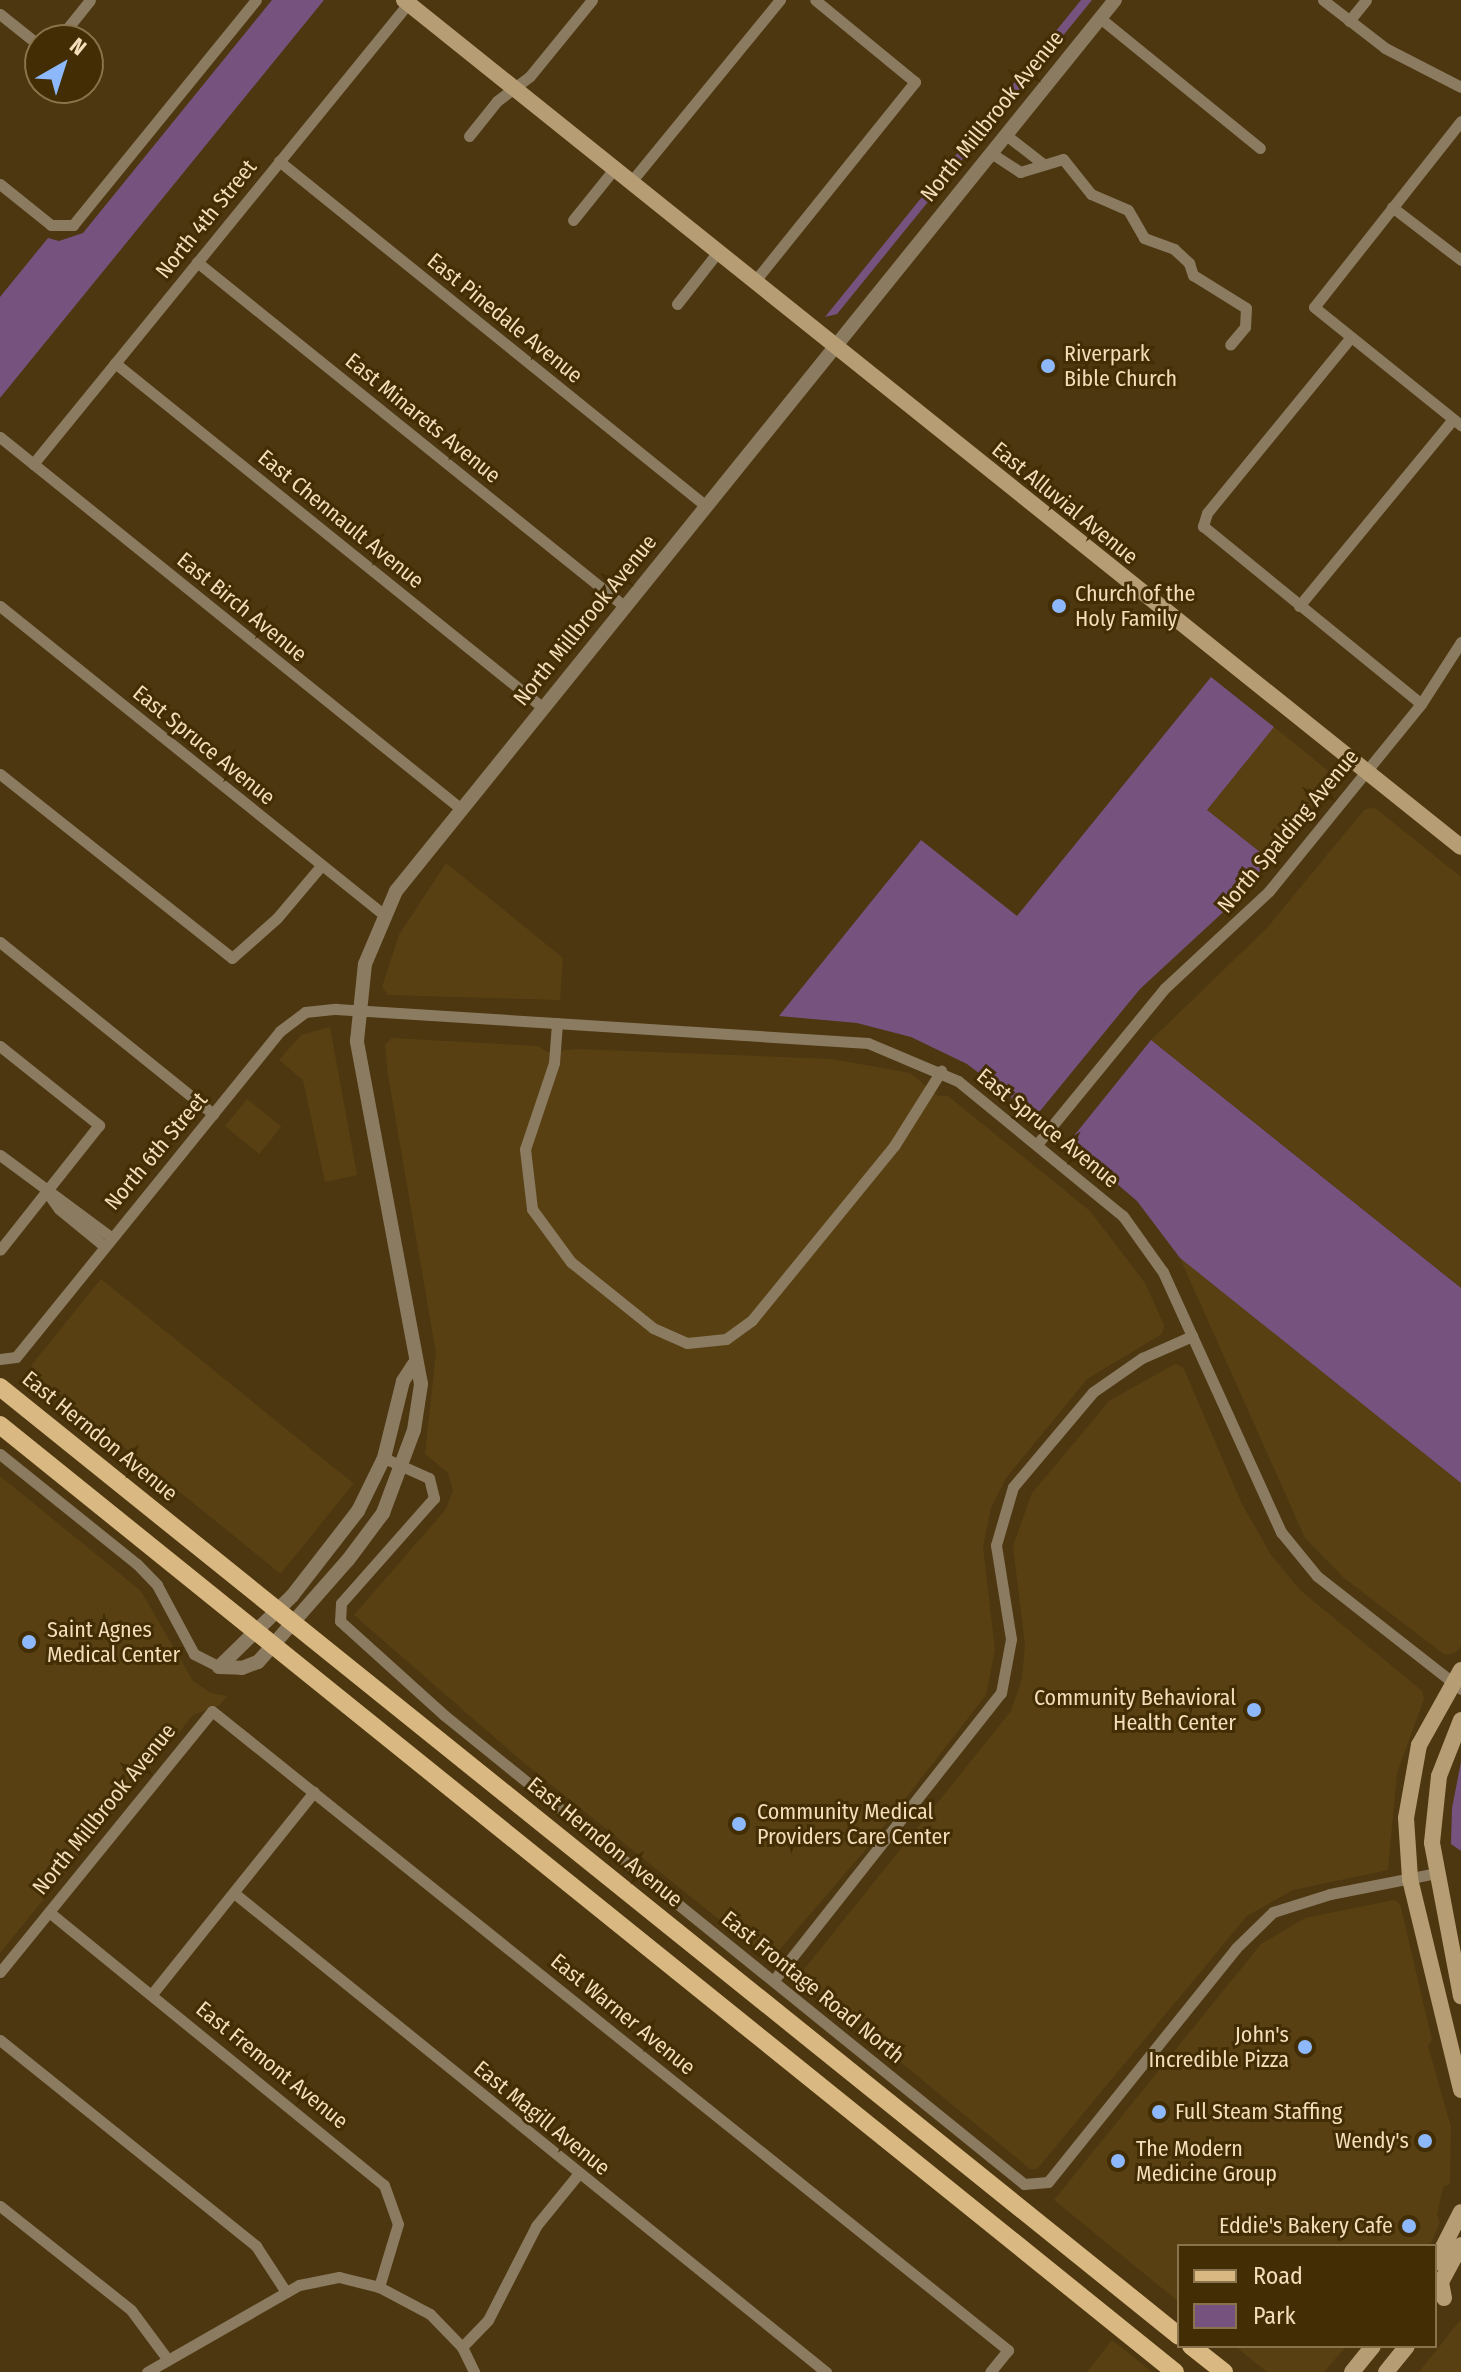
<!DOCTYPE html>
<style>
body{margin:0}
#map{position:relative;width:1461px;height:2372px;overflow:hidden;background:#4d3710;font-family:"Fira Sans Condensed",sans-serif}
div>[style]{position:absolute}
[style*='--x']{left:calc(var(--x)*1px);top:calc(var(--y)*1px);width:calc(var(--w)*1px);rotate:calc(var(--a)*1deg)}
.built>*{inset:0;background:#584013;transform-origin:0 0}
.green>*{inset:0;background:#76527f}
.minor>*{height:11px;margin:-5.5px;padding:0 5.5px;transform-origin:5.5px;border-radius:5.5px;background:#8b7b61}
.tertiary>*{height:14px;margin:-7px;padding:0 7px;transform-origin:7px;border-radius:7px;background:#8b7b61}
.secondary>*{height:16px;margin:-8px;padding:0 8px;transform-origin:8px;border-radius:8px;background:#b79d74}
.primary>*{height:18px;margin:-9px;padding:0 9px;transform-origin:9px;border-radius:9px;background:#d9b882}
.dots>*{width:22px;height:22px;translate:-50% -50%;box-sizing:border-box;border:4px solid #422d04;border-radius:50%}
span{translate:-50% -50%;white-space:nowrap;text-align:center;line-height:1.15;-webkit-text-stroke:6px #422d04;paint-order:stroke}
.street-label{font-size:22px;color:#f3ddbb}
.poi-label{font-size:22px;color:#f3ddbb}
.left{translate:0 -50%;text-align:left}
.right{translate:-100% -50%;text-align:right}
.legend{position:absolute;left:1177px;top:2244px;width:260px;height:104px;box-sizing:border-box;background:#422d04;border:2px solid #89734d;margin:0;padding:10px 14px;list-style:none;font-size:24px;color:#f3ddbb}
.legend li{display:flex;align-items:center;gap:16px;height:40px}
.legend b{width:40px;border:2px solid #89734d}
.north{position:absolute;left:24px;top:24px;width:80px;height:80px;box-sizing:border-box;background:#422d04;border:2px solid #89734d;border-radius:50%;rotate:39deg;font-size:22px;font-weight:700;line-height:32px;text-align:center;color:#f3ddbb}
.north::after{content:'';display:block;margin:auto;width:28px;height:36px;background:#8db9fc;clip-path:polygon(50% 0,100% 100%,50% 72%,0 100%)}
</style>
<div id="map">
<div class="built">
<div style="clip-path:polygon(1274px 727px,1331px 773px,1332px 783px,1270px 860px,1207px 810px)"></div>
<div style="clip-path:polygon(1375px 808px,1461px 877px,1461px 1288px,1151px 1040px,1267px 928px,1365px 809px)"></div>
<div style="clip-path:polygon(446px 863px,563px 958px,560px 1000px,388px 995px,382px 987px,399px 935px)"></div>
<div style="clip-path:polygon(330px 1027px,357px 1175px,325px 1182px,303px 1080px,279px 1060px,301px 1035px)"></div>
<div style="clip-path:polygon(392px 1038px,538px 1046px,547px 1052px,577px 1049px,832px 1059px,910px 1073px,938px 1096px,948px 1096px,1090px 1211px,1145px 1283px,1164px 1325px,1162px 1334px,1087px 1379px,1006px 1478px,991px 1508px,983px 1547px,995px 1650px,986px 1695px,867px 1848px,774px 1956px,767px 1958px,524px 1763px,354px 1615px,446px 1509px,453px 1491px,448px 1473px,425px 1454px,436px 1353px,388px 1075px,385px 1045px)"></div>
<div style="left:247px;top:1099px;width:44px;height:35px;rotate:39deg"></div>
<div style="clip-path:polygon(1180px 1258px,1461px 1483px,1461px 1646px,1455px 1653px,1445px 1655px,1344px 1578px,1305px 1538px)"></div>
<div style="left:101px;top:1279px;width:325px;height:116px;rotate:39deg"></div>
<div style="clip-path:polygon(1175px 1364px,1183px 1367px,1241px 1502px,1271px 1555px,1300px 1590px,1422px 1691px,1424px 1699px,1397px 1773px,1388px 1870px,1293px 1890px,1247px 1916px,1037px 2169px,1030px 2169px,798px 1977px,1011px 1711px,1022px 1679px,1025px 1645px,1013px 1546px,1032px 1493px,1109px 1401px)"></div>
<div style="clip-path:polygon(0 1476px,141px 1591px,193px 1681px,211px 1693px,227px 1696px,220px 1705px,193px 1715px,0 1953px)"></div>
<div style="clip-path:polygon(1394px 1900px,1400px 1904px,1432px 2040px,1428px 2046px,1451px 2127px,1450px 2184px,1443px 2187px,1437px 2215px,1440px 2222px,1432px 2241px,1429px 2246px,1179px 2246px,1179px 2302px,1054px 2200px,1261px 1944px,1305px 1918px)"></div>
<div style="clip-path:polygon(1461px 2319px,1461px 2372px,1419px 2372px)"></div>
<div style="clip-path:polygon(1112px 2340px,1152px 2372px,1087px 2372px)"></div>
<div style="clip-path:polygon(1235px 2346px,1344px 2346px,1344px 2349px,1324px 2372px,1267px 2372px)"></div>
</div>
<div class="green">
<div style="clip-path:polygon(272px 0,324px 0,0 398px,0 297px,48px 238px,59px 241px,83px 233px)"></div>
<div style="clip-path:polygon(1081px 0,1092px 0,837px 314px,825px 317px)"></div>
<div style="clip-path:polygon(1211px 677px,1274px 727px,1207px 810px,1270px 860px,1233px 903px,1140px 989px,1040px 1111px,1030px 1112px,967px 1064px,911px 1037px,857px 1023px,779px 1016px,921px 840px,1017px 916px)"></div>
<div style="clip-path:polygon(1151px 1040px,1461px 1288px,1461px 1483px,1180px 1258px,1137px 1201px,1074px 1147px,1073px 1137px)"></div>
<div style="clip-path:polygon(1461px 1762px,1461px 1851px,1451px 1844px,1452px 1808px)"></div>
</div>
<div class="minor">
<div style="--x:1323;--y:0;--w:78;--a:37.7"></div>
<div style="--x:1385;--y:48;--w:85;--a:27.2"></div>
<div style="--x:0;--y:14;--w:51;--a:38.7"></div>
<div style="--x:1100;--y:18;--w:206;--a:39.1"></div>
<div style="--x:1349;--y:21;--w:27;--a:-51"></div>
<div style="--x:58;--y:40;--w:51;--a:-51.3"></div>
<div style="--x:1461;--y:121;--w:237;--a:128.3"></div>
<div style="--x:1314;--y:307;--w:189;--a:38.8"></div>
<div style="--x:1006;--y:135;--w:46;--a:37.9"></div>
<div style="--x:469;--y:136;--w:45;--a:-51.3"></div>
<div style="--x:497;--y:101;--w:41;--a:-37.1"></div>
<div style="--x:530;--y:76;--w:98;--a:-50.8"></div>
<div style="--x:991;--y:153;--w:35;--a:33"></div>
<div style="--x:1020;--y:172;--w:45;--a:-16.8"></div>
<div style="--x:1063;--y:159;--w:45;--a:51.3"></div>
<div style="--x:1091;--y:194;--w:40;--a:23.4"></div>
<div style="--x:1128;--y:210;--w:32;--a:60"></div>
<div style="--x:1144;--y:238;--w:32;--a:20"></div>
<div style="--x:1174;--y:249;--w:21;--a:43"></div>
<div style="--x:1189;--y:263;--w:13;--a:72"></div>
<div style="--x:1193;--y:275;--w:62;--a:31.9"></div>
<div style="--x:1246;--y:308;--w:19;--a:93"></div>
<div style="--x:1245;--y:327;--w:23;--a:130"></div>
<div style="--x:279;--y:161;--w:549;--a:38.94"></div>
<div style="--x:630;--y:183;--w:237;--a:-50.7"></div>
<div style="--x:0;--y:184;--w:65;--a:38.8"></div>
<div style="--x:51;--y:225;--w:22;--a:0"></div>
<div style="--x:73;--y:225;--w:290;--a:-50.9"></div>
<div style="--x:1392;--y:207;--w:87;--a:37.5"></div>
<div style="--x:573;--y:220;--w:65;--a:-51.2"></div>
<div style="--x:197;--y:262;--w:548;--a:38.86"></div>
<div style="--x:754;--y:282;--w:257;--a:-51.2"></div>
<div style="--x:915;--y:82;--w:129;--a:-140.6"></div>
<div style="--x:677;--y:304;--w:65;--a:-51.9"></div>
<div style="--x:1351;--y:337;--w:227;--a:129.3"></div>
<div style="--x:1207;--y:513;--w:14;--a:107"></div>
<div style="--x:1203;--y:526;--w:281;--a:39.2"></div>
<div style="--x:115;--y:363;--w:548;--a:38.86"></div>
<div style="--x:0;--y:437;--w:591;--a:38.89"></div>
<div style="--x:33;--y:464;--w:598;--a:-50.83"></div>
<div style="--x:0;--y:606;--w:493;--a:38.8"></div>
<div style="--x:1299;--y:606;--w:242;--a:-50.5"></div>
<div style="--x:0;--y:774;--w:296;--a:38.4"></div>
<div style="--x:232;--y:958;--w:60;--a:-41.6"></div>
<div style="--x:277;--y:918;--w:68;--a:-49.8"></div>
<div style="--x:0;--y:942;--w:274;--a:38.9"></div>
<div style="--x:557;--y:1023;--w:40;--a:94.3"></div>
<div style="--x:554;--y:1063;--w:91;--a:108.6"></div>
<div style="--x:525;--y:1149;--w:60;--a:83.3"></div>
<div style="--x:532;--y:1209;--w:66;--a:53.7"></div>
<div style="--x:571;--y:1262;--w:105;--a:38.8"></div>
<div style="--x:653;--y:1328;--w:37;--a:24"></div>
<div style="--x:687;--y:1343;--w:39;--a:-6"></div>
<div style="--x:726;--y:1339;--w:32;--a:-36"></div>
<div style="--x:752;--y:1320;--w:225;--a:-50.8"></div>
<div style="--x:894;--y:1146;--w:89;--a:-57.9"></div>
<div style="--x:0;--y:1046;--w:127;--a:38.6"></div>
<div style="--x:99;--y:1125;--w:159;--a:128.4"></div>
<div style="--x:1038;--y:1143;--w:200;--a:-50.7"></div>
<div style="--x:1165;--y:988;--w:142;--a:-43"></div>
<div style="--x:1269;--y:891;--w:241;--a:-50.9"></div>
<div style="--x:1421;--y:704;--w:74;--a:-57.2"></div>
<div style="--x:0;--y:1155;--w:138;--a:36.5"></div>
<div style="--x:47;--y:1192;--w:21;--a:55"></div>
<div style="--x:59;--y:1209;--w:58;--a:39.4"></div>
<div style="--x:0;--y:1359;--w:16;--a:-7"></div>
<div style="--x:16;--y:1357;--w:419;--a:-51"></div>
<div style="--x:280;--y:1031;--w:31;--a:-37"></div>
<div style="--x:305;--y:1012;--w:31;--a:-6"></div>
<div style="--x:336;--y:1009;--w:533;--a:3.66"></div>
<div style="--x:868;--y:1043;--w:98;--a:22.9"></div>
<div style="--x:958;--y:1081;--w:213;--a:39.3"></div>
<div style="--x:1123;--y:1216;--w:69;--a:54.5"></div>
<div style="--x:1163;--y:1272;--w:286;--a:65.6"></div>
<div style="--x:1281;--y:1532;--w:57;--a:50.7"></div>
<div style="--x:1317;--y:1576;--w:183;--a:38.1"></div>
<div style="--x:0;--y:1454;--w:176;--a:38.8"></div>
<div style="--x:137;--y:1564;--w:29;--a:46"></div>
<div style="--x:157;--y:1585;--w:78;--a:61.8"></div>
<div style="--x:194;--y:1654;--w:28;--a:27"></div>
<div style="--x:384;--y:1458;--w:49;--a:24"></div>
<div style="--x:429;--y:1478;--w:21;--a:76"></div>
<div style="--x:434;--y:1498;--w:140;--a:131.5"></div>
<div style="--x:341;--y:1603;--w:18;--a:93"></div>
<div style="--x:340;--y:1621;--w:140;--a:42.1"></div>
<div style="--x:444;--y:1715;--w:746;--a:38.96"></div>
<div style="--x:1024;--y:2184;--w:24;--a:-5"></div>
<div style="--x:1048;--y:2182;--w:300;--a:-51.2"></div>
<div style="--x:1236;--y:1948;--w:52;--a:-44.2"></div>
<div style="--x:1273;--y:1912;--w:60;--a:-17.5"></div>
<div style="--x:1330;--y:1894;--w:108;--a:-11.2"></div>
<div style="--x:234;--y:1893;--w:762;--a:38.98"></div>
<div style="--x:49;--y:1912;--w:432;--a:39.2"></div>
<div style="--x:384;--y:2185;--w:41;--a:70.3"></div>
<div style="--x:398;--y:2224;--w:66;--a:106.8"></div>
<div style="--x:0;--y:1972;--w:336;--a:-50.9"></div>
<div style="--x:212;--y:1711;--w:1021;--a:38.76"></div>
<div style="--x:1008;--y:2350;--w:28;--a:129"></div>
<div style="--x:774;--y:1980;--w:366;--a:-51.7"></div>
<div style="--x:1001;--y:1693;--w:55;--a:-79.5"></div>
<div style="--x:1011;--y:1639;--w:95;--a:-99.1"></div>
<div style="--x:996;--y:1545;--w:60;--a:-73.7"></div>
<div style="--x:1013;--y:1487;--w:124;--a:-49.9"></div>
<div style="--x:1093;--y:1392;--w:60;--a:-34.8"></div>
<div style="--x:1142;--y:1358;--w:55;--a:-23.7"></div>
<div style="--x:152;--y:1994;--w:259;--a:-51.3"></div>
<div style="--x:0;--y:2040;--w:329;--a:38.8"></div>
<div style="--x:256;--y:2246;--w:55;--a:56.9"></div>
<div style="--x:0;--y:2206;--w:167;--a:38.4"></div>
<div style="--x:131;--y:2310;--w:62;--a:53.5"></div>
<div style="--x:462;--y:2347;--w:37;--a:-46"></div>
<div style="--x:488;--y:2320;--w:106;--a:-62.9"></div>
<div style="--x:536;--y:2226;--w:68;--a:-50.9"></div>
<div style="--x:147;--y:2372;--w:175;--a:-29.8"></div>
<div style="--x:299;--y:2285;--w:41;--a:-11.3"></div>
<div style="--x:339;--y:2277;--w:41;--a:14"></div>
<div style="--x:379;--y:2287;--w:58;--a:27.9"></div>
<div style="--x:430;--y:2314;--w:46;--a:45.9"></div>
<div style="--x:462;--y:2347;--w:28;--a:64"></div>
</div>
<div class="tertiary">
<div style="--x:219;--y:1667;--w:23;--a:2"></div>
<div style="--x:242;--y:1668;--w:17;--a:-21"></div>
<div style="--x:258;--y:1662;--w:136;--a:-48.6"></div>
<div style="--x:348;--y:1560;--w:59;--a:-53.3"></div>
<div style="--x:383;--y:1513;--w:89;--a:-69.5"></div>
<div style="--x:414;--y:1430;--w:47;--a:-81.3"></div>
<div style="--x:421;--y:1384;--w:349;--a:-100.6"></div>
<div style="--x:357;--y:1041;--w:77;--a:-84.1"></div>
<div style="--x:365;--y:964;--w:79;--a:-67"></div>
<div style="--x:396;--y:891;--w:1145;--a:-51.1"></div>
<div style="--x:219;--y:1667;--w:102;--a:-44.2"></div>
<div style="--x:292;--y:1596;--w:108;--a:-52.2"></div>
<div style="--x:358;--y:1511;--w:59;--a:-63.9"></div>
<div style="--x:384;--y:1458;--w:79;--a:-76.1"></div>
<div style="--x:403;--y:1381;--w:20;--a:-57"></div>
</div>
<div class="secondary">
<div style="--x:404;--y:0;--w:1354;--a:38.71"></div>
<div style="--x:1461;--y:1670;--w:86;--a:119.2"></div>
<div style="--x:1419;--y:1745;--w:74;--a:100.1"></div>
<div style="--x:1406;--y:1818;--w:61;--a:86.2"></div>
<div style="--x:1410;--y:1879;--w:217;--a:76.4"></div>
<div style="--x:1461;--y:1720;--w:60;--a:111.4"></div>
<div style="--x:1439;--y:1776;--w:67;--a:96"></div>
<div style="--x:1432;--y:1843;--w:156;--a:79.3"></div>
<div style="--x:1435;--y:2263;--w:57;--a:-63"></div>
<div style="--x:1444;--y:2298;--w:16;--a:-101"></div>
<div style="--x:1441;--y:2282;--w:42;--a:-61.6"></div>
<div style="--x:1352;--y:2372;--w:33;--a:-51"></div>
<div style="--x:1386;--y:2372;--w:33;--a:-51"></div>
</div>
<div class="primary">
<div style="--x:0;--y:1387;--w:1513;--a:38.83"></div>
<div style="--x:0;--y:1425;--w:1509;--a:38.87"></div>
<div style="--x:1191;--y:2346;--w:42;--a:38.2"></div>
</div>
<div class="dots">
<div style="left:1048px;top:366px;background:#8db9fc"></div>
<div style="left:1059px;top:606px;background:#8db9fc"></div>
<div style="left:29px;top:1642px;background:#8db9fc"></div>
<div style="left:1254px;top:1710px;background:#8db9fc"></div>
<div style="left:739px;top:1824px;background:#8db9fc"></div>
<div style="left:1305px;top:2047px;background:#8db9fc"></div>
<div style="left:1159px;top:2112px;background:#8db9fc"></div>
<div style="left:1425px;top:2141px;background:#8db9fc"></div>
<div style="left:1118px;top:2161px;background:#8db9fc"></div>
<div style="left:1409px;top:2226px;background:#8db9fc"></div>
</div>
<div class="street-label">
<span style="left:992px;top:116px;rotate:-51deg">North Millbrook Avenue</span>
<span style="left:206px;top:219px;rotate:-51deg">North 4th Street</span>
<span style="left:505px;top:318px;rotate:39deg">East Pinedale Avenue</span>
<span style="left:423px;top:418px;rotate:39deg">East Minarets Avenue</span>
<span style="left:1065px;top:503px;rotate:39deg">East Alluvial Avenue</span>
<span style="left:341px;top:519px;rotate:39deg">East Chennault Avenue</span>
<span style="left:242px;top:607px;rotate:39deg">East Birch Avenue</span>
<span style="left:585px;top:620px;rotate:-51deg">North Millbrook Avenue</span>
<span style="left:204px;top:745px;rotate:39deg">East Spruce Avenue</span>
<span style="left:1288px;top:831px;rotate:-50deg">North Spalding Avenue</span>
<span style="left:1048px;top:1128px;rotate:39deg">East Spruce Avenue</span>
<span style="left:156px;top:1151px;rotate:-50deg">North 6th Street</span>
<span style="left:100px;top:1436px;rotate:39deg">East Herndon Avenue</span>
<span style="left:104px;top:1809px;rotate:-51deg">North Millbrook Avenue</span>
<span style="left:605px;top:1842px;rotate:39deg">East Herndon Avenue</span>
<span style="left:813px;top:1987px;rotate:39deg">East Frontage Road North</span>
<span style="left:623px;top:2014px;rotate:39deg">East Warner Avenue</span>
<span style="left:272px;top:2065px;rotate:39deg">East Fremont Avenue</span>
<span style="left:542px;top:2118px;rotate:39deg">East Magill Avenue</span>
</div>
<div class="poi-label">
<span class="left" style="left:1064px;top:366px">Riverpark<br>Bible Church</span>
<span class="left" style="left:1075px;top:606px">Church of the<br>Holy Family</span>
<span class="left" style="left:47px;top:1642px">Saint Agnes<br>Medical Center</span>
<span class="right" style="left:1236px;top:1710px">Community Behavioral<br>Health Center</span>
<span class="left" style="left:757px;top:1824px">Community Medical<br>Providers Care Center</span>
<span class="right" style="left:1289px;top:2047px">John's<br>Incredible Pizza</span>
<span class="left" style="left:1175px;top:2112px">Full Steam Staffing</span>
<span class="right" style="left:1409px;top:2141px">Wendy's</span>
<span class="left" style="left:1136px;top:2161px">The Modern<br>Medicine Group</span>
<span class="right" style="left:1393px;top:2226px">Eddie's Bakery Cafe</span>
</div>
<ul class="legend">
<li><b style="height:10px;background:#d9b882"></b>Road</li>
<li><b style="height:22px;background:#76527f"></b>Park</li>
</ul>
<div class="north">N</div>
</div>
